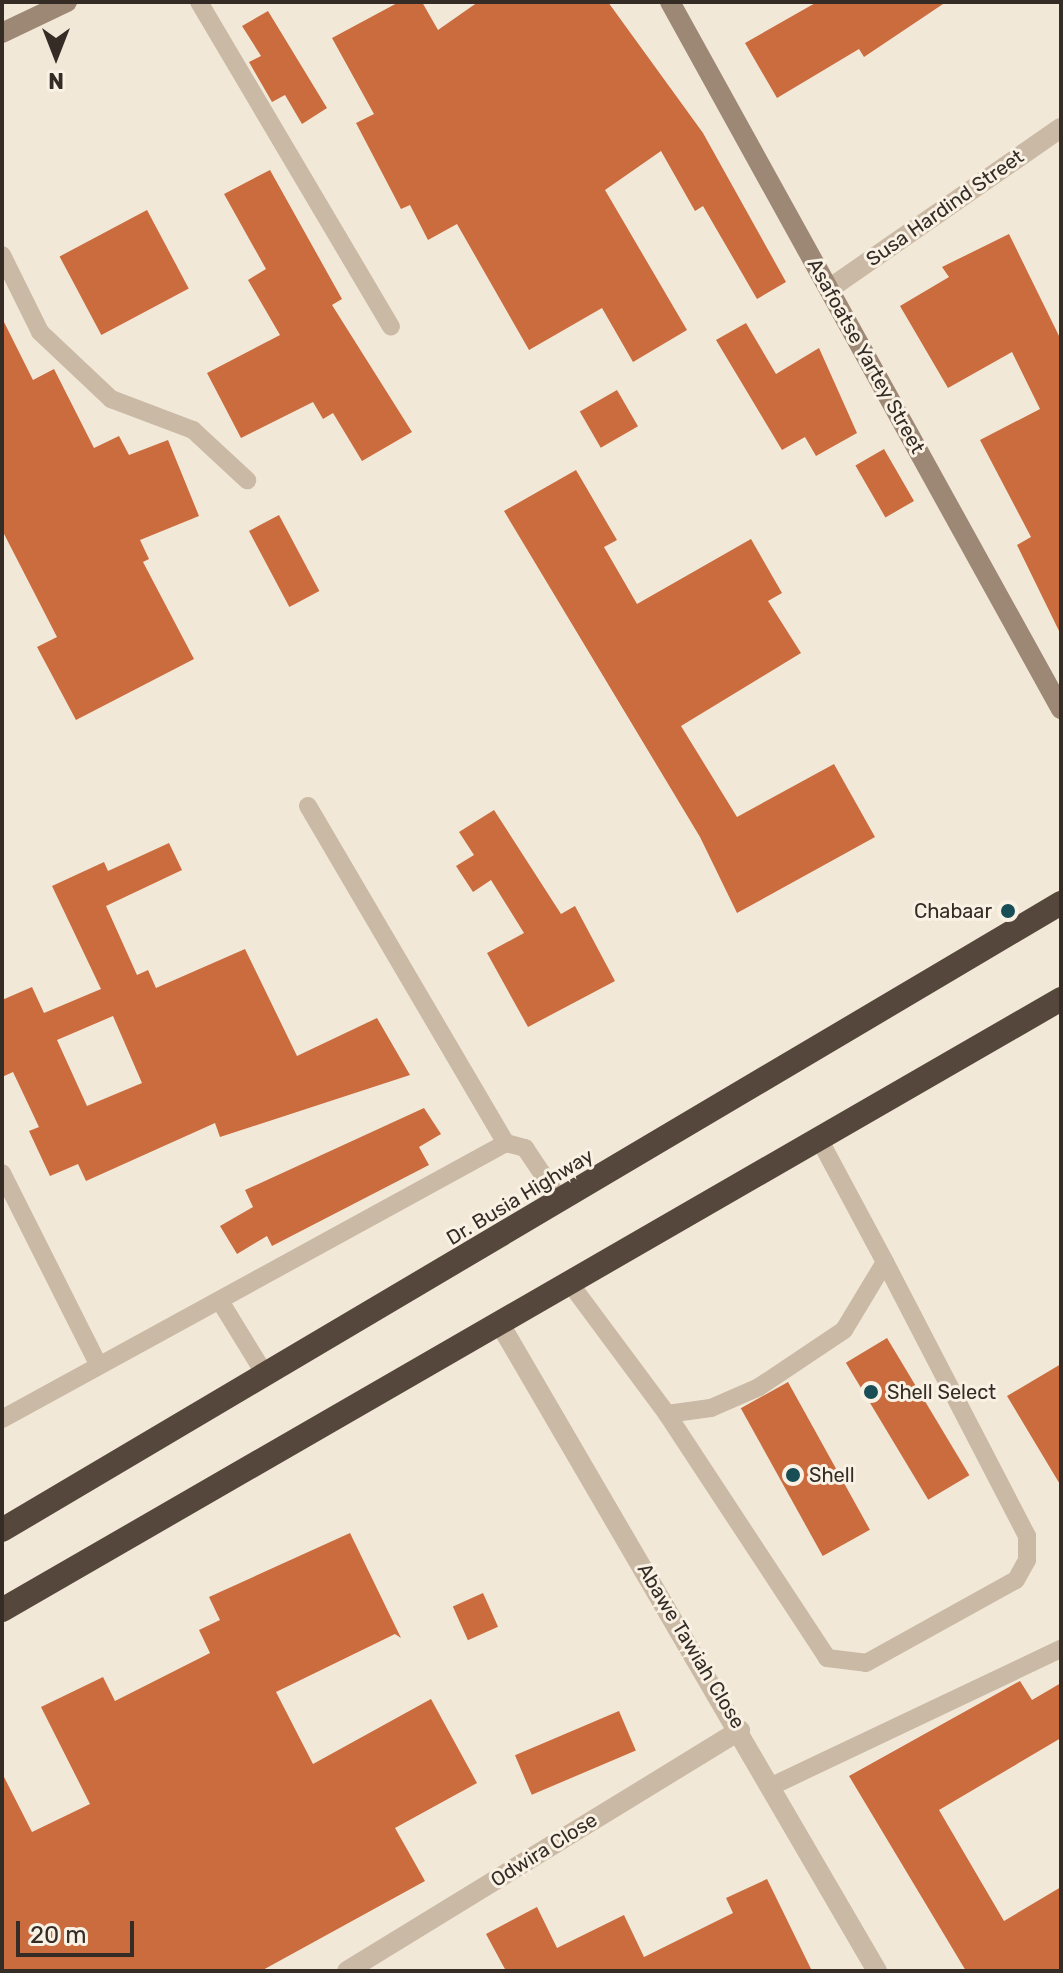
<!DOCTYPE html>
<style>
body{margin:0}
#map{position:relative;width:1063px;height:1973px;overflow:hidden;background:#f2e8d8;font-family:Rubik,sans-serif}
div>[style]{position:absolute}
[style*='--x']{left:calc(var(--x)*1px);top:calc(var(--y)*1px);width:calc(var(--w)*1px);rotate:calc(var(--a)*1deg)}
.building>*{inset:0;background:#ca6c3e;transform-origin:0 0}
.lane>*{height:18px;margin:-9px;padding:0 9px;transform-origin:9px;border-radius:9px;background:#cab9a4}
.street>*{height:20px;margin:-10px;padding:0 10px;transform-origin:10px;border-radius:10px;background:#cab9a4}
.secondary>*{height:20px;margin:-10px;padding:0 10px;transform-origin:10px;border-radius:10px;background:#9d8775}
.highway>*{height:24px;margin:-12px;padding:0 12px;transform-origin:12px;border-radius:12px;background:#56473c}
.dots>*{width:22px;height:22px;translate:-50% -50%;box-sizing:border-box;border:4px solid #f9f2e4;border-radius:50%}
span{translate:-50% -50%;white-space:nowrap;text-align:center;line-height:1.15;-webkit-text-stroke:6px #f9f2e4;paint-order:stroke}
.street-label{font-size:20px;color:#352c26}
.poi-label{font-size:20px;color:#352c26}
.right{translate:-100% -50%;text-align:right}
.left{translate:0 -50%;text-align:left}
.frame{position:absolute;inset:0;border:4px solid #352c26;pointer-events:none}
.north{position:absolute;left:16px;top:16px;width:80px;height:80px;-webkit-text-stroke:6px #f9f2e4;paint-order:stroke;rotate:180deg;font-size:22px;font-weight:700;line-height:32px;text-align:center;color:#352c26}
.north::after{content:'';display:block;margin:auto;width:28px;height:36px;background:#352c26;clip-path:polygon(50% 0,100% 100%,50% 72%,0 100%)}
.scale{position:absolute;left:16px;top:1921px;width:118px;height:36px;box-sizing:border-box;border:4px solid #352c26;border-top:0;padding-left:10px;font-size:24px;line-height:28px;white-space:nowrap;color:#352c26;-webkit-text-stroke:6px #f9f2e4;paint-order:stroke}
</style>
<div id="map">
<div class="building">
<div style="clip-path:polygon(399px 2px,422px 2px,438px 30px,478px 2px,608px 2px,703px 133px,786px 282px,757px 299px,703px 206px,695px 211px,661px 151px,605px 190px,687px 330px,633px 362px,602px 308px,529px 350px,457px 224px,428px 240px,410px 205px,401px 209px,356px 123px,374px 114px,332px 38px)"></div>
<div style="clip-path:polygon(817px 2px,946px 2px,864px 57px,859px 49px,777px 98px,745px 43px)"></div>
<div style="clip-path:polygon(268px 11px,327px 108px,302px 124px,285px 95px,272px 102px,249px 62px,261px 56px,242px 26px)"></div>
<div style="clip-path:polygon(270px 170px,342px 299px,332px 305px,412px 432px,362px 461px,333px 413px,323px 419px,313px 402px,241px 438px,207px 373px,280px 335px,248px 280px,266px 269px,224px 194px)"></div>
<div style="left:147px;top:210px;width:89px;height:99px;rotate:62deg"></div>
<div style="clip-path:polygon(1009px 234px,1061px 340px,1061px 635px,1017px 545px,1031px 537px,980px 440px,1040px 409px,1012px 352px,948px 388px,900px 306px,949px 277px,942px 267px)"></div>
<div style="clip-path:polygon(2px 318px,33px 380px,54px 369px,94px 448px,119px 436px,129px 455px,168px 440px,199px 516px,140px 540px,149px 559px,143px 562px,194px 659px,76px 720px,37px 647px,57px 637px,2px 530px)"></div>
<div style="clip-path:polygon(746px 323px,776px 374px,819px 348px,857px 433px,816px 456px,805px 437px,782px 450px,716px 340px)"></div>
<div style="left:617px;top:390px;width:42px;height:43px;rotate:60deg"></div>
<div style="left:884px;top:449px;width:60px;height:33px;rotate:60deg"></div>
<div style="clip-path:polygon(576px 470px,617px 540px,604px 547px,637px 604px,751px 539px,782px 593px,768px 601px,801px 653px,681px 726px,737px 817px,834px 764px,875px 837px,737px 913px,700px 837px,504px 511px)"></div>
<div style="left:279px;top:515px;width:86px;height:34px;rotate:62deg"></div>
<div style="clip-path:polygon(494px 810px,561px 914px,575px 906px,615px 981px,528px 1027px,487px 953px,524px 933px,491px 880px,473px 892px,456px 866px,474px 855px,459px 832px)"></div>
<div style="clip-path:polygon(evenodd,169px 843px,182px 870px,106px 906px,137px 975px,148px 970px,156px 988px,245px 949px,297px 1056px,377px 1018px,410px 1075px,220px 1137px,215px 1123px,86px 1181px,78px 1164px,50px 1176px,29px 1131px,39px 1127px,13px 1072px,2px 1077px,2px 1000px,32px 987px,44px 1013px,101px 989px,52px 886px,104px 862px,108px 871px,169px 843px,113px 1016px,142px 1083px,87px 1106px,57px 1040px,113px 1016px)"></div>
<div style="clip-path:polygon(424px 1108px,441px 1134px,419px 1147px,429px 1165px,272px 1246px,267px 1236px,237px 1254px,220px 1226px,253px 1207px,245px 1190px)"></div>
<div style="left:887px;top:1338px;width:160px;height:48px;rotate:59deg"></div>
<div style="clip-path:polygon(1061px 1364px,1061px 1486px,1007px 1396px)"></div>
<div style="left:788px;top:1382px;width:169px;height:54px;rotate:61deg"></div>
<div style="clip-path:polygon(350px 1533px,401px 1638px,395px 1634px,276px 1692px,313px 1764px,431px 1699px,477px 1783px,395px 1828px,425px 1881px,261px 1971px,2px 1971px,2px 1773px,32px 1832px,90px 1804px,41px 1707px,103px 1677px,115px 1701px,210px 1653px,199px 1630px,220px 1620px,209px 1597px)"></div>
<div style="left:483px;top:1593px;width:37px;height:33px;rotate:66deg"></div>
<div style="clip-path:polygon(1020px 1681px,1032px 1700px,1061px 1683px,1061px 1738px,939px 1810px,1004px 1921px,1061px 1887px,1061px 1971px,966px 1971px,849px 1776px)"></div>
<div style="left:619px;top:1711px;width:43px;height:113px;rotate:67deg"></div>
<div style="clip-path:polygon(767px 1879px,812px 1971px,506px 1971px,486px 1934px,537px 1907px,557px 1948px,624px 1915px,644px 1957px,733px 1913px,726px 1898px)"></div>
</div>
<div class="lane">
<div style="--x:199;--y:2;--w:377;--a:59.4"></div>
<div style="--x:2;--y:255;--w:86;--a:63.7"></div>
<div style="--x:40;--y:332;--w:98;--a:43.3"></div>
<div style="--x:111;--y:399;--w:88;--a:20.7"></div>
<div style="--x:193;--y:430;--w:74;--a:42.8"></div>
<div style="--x:308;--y:806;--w:391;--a:59.6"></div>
<div style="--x:2;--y:1173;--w:214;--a:63.3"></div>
<div style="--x:569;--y:1282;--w:164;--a:53.4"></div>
<div style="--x:667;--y:1414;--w:44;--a:-7.8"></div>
<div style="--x:711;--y:1408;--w:52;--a:-23.6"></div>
<div style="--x:759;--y:1387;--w:102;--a:-33.8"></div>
<div style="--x:844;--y:1330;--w:79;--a:-58.9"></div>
<div style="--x:885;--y:1262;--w:142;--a:-118.2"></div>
<div style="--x:220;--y:1301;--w:88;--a:58.5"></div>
<div style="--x:667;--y:1414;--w:292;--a:56.7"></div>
<div style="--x:827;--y:1658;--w:39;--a:7"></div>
<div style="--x:866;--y:1663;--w:171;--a:-29"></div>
<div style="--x:1016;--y:1580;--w:23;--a:-61"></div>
<div style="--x:1027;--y:1560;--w:24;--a:-90"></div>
<div style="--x:1027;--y:1536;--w:309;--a:-117.4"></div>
<div style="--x:2;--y:1419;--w:575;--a:-28.71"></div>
<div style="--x:506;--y:1143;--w:20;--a:15"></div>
<div style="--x:525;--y:1148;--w:63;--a:56.1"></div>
<div style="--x:772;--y:1786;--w:320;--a:-25.4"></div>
</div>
<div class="street">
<div style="--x:829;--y:289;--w:282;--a:-34.8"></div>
<div style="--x:500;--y:1324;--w:749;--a:59.77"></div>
<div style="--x:347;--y:1971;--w:461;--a:-31.5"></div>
</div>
<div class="secondary">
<div style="--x:670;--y:2;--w:808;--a:61.06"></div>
<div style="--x:2;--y:33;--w:72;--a:-25.5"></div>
</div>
<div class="highway">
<div style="--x:2;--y:1530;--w:1231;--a:-30.63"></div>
<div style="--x:2;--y:1610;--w:1223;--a:-29.98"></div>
</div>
<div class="dots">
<div style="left:1008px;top:911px;background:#1a4e57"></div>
<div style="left:871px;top:1392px;background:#1a4e57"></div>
<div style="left:793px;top:1475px;background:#1a4e57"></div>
</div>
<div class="street-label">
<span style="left:945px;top:208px;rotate:-35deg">Susa Hardind Street</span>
<span style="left:866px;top:356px;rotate:61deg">Asafoatse Yartey Street</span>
<span style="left:520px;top:1197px;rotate:-31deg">Dr. Busia Highway</span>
<span style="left:691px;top:1646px;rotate:59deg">Abawe Tawiah Close</span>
<span style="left:544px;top:1850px;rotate:-32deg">Odwira Close</span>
</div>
<div class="poi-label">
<span class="right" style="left:992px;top:911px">Chabaar</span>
<span class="left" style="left:887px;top:1392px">Shell Select</span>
<span class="left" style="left:809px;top:1475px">Shell</span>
</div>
<div class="frame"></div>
<div class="north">N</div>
<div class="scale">20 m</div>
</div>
